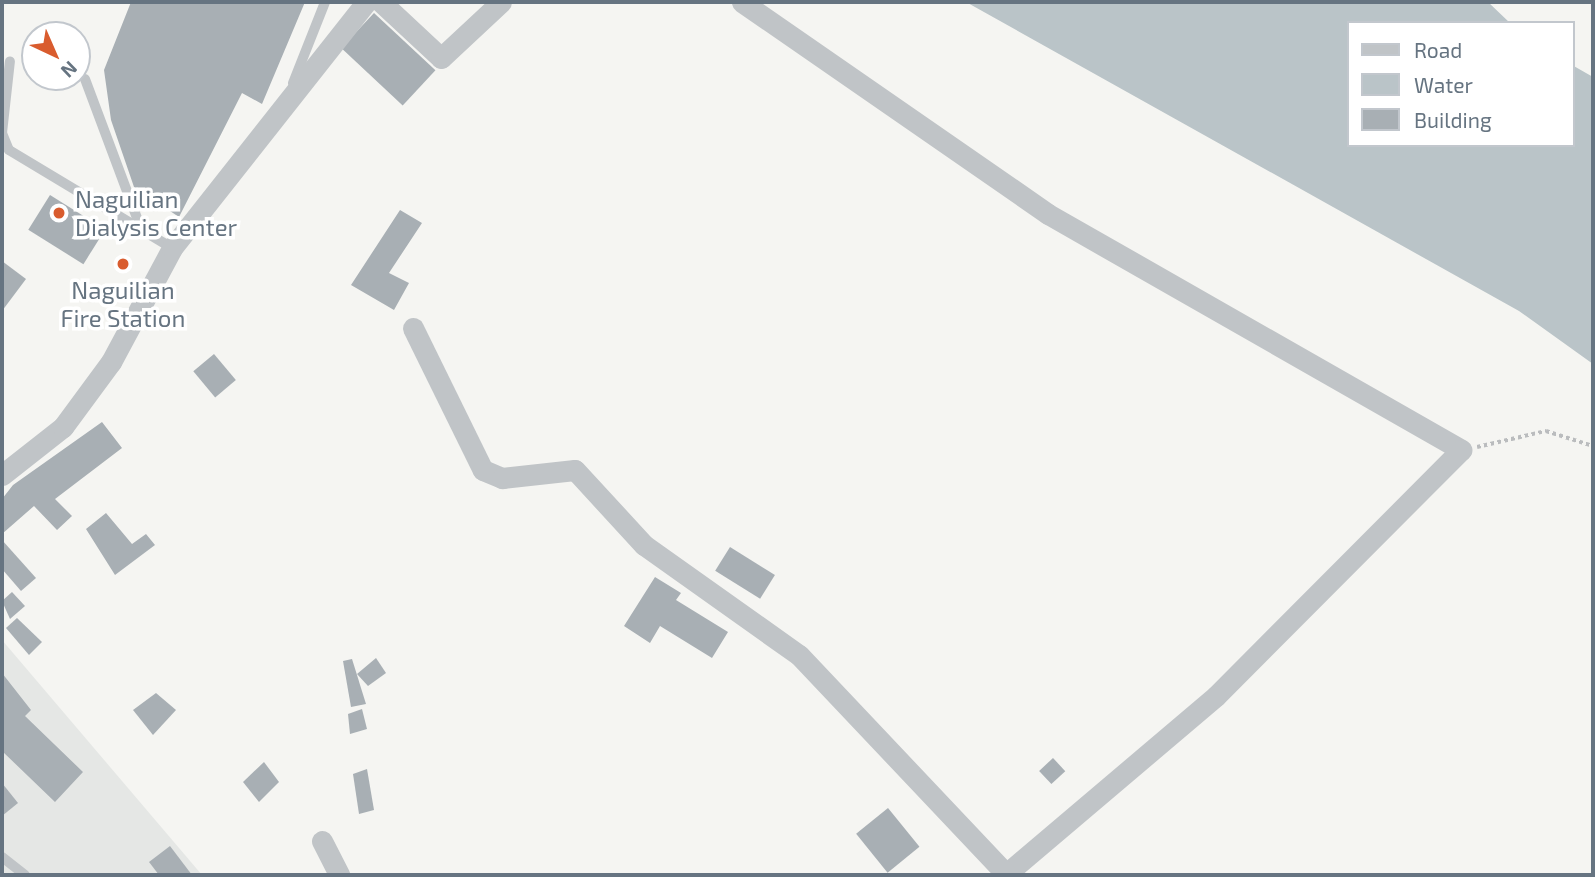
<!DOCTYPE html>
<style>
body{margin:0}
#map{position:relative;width:1595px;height:877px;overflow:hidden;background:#f5f5f2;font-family:"Exo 2",sans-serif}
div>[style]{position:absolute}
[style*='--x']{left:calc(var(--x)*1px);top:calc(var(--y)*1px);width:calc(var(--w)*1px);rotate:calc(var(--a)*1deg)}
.built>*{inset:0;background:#e5e7e5}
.water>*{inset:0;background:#bac4c8}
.building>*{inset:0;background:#a8afb4;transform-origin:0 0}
.path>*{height:3.5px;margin-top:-1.75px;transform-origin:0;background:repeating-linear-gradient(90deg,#babcbe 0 3.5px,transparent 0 7px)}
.service>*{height:10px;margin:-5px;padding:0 5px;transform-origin:5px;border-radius:5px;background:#c0c4c7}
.minor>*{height:21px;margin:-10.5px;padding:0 10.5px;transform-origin:10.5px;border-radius:10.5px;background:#c0c4c7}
.dots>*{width:19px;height:19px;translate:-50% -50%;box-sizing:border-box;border:4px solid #fff;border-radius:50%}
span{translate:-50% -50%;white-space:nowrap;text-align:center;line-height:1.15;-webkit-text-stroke:7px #fff;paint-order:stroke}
.poi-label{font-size:24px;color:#667481}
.left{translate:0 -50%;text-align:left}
.frame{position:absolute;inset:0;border:4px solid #667481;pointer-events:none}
.legend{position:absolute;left:1347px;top:21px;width:228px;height:126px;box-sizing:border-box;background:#fff;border:2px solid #c2c7cd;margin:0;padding:9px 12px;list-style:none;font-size:21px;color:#667481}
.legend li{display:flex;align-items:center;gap:14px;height:35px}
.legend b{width:35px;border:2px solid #c2c7cd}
.north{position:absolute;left:21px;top:21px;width:70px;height:70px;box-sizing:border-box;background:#fff;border:2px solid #c2c7cd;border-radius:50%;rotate:136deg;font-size:19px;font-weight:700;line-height:28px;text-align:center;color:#667481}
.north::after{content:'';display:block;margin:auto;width:24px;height:32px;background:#d95c2e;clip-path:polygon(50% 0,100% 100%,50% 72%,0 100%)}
</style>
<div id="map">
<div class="built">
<div style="clip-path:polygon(2px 640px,202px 875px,2px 875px)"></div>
</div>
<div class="water">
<div style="clip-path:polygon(966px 2px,1488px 2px,1510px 23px,1348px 23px,1348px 145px,1572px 145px,1572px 65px,1593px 77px,1593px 364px,1519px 311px)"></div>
</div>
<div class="building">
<div style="clip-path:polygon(131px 2px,305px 2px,262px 104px,242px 93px,179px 217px,134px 187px,111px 120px,104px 70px)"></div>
<div style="left:374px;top:13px;width:84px;height:48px;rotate:43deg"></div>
<div style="left:50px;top:195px;width:65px;height:41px;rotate:32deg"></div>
<div style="clip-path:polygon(400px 210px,422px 223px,389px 273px,409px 283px,394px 310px,351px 285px)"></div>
<div style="clip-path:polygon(2px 261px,26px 279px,2px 311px)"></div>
<div style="left:214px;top:354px;width:34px;height:27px;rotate:50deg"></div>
<div style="clip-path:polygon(102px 422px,122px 448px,55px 499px,72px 516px,57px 530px,34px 506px,2px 534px,2px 499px,13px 485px)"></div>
<div style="clip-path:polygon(106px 513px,132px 544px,146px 534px,155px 545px,115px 575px,86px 529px)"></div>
<div style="clip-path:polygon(2px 540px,36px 578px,21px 591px,2px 569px)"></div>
<div style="left:730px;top:547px;width:53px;height:28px;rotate:32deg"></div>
<div style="clip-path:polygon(655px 577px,681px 593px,676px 600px,728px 632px,712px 658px,660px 626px,650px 643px,624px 626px)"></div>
<div style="clip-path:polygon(12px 592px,25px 606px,10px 619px,2px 601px)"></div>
<div style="clip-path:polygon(17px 618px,42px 642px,29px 655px,6px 628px)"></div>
<div style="clip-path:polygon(376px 658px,386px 673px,368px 686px,357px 674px)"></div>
<div style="clip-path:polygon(352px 659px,366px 704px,351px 707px,343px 661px)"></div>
<div style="clip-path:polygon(2px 673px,31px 710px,25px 716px,83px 772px,55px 802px,2px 751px)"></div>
<div style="clip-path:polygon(156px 693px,176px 710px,153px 735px,133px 710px)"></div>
<div style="clip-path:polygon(362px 709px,367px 729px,350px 734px,348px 714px)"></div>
<div style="left:1053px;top:758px;width:18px;height:19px;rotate:47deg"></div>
<div style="clip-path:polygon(264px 762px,279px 782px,259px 802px,243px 782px)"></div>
<div style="clip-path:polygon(367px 769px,374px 810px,359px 814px,353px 774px)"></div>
<div style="clip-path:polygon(2px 783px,18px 803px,2px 816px)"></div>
<div style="left:888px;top:808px;width:50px;height:41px;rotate:51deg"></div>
<div style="clip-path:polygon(170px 846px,192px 875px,159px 875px,149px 862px)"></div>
</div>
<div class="path">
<div style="--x:1477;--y:447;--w:71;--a:-13.1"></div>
<div style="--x:1546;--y:431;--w:49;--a:17.7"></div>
</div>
<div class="service">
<div style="--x:85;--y:79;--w:157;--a:69.5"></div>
<div style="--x:293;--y:83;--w:87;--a:-68.4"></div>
<div style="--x:2;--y:133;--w:18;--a:68"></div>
<div style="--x:9;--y:150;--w:190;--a:31"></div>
<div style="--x:2;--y:133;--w:72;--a:-83.7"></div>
<div style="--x:2;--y:857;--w:29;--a:38"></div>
</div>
<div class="minor">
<div style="--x:381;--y:2;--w:82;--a:43"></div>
<div style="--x:441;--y:58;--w:82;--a:-43"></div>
<div style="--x:742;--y:2;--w:372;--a:34.7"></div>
<div style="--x:1048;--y:214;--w:476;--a:29.7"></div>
<div style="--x:1461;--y:450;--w:347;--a:134.9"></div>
<div style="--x:1216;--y:696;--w:277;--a:139.7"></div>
<div style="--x:413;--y:328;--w:158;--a:63.8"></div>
<div style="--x:483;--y:470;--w:21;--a:23"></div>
<div style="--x:502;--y:478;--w:73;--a:-6.3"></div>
<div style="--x:575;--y:470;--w:102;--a:47.4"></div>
<div style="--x:644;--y:545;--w:190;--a:35.4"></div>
<div style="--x:799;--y:655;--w:301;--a:46.6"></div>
<div style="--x:2;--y:475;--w:78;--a:-38.2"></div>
<div style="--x:63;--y:427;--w:81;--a:-53.6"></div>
<div style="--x:111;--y:362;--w:129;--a:-61.8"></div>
<div style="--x:172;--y:248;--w:313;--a:-51.7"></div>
<div style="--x:322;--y:841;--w:38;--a:63"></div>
</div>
<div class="dots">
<div style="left:59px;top:213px;background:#d95c2e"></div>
<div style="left:123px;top:264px;background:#d95c2e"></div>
</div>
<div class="poi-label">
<span class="left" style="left:75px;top:213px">Naguilian<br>Dialysis Center</span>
<span style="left:123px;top:304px">Naguilian<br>Fire Station</span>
</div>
<div class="frame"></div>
<ul class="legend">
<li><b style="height:9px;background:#c0c4c7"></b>Road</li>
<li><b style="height:19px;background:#bac4c8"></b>Water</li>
<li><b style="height:19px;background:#a8afb4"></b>Building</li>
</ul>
<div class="north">N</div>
</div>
